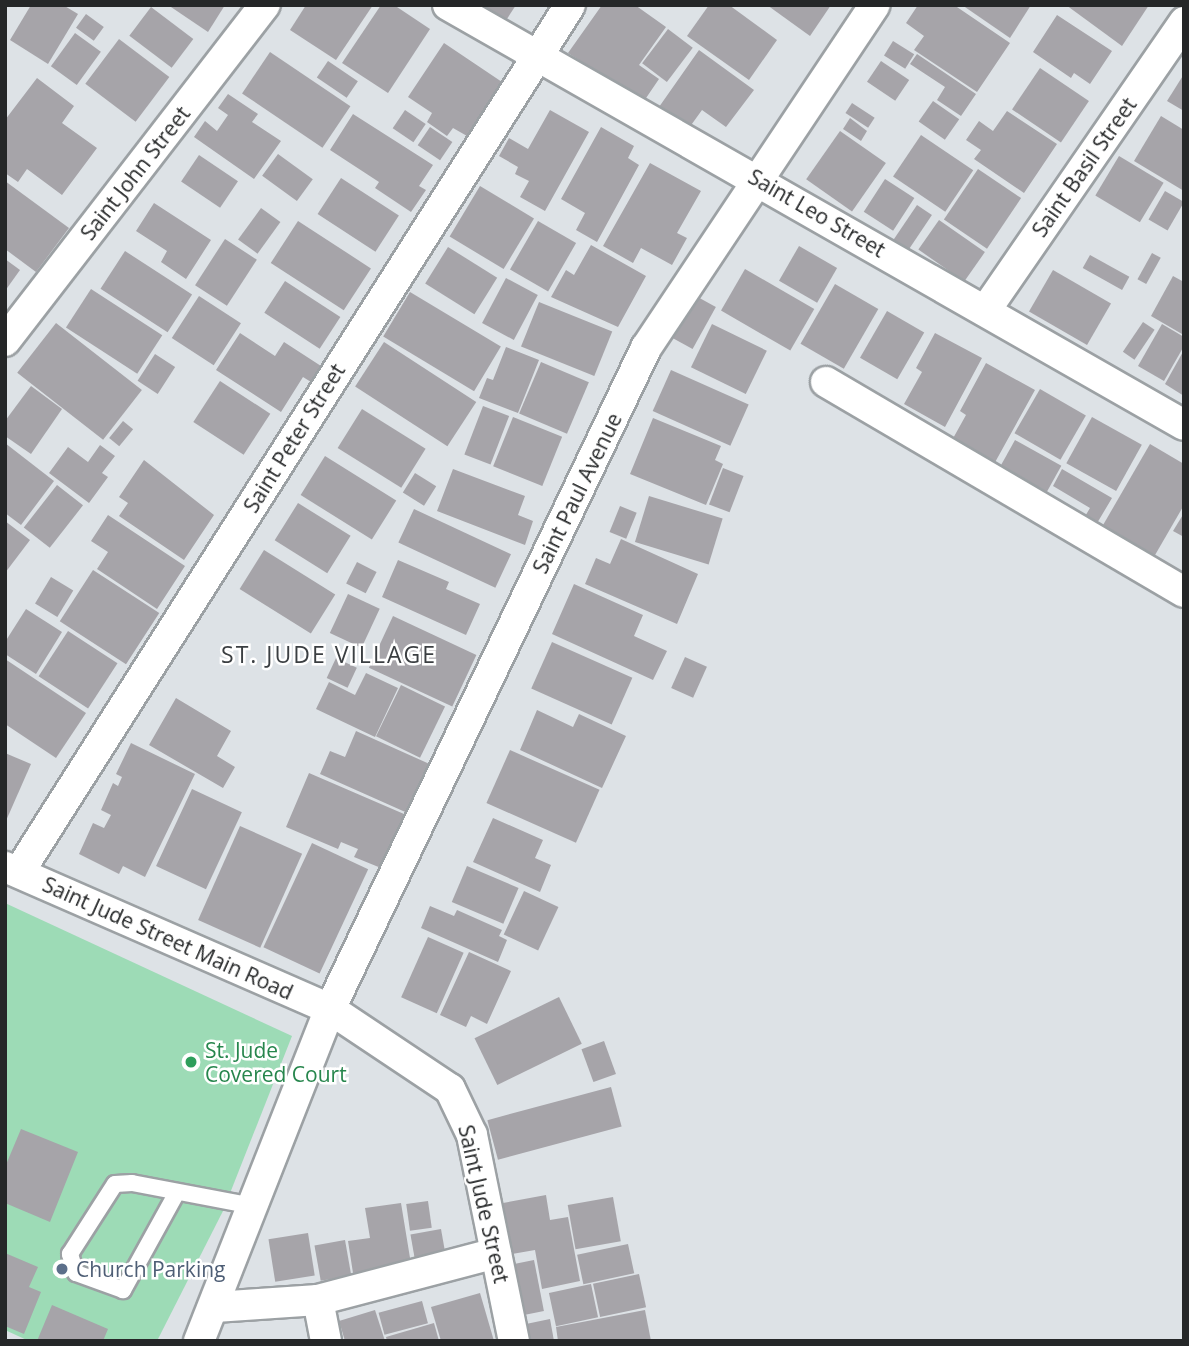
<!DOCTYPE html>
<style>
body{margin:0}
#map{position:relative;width:1189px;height:1346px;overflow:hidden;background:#dde2e6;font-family:"Open Sans",sans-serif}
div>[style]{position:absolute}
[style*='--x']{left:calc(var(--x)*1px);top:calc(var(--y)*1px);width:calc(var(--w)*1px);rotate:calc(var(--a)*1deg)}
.green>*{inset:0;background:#9ddbb6}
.building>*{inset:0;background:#a6a4a9;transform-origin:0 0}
.roads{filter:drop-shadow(2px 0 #9ca1a4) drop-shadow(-2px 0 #9ca1a4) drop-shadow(0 2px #9ca1a4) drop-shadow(0 -2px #9ca1a4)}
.service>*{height:16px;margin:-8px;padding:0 8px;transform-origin:8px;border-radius:8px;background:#fff}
.minor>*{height:30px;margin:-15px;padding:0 15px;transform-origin:15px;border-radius:15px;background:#fff}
.dots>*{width:19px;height:19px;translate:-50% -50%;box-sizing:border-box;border:4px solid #fff;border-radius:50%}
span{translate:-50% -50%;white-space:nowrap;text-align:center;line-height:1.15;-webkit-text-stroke:5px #fff;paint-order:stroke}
.street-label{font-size:21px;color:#252728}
.leisure-label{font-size:21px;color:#27864d}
.left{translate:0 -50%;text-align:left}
.service-label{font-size:21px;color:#4e5e75}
.neighbourhood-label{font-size:23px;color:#3b3f42;letter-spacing:2px}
.frame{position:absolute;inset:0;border:7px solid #252728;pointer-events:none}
</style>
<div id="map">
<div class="green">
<div style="clip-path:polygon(5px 903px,292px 1036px,223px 1211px,157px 1341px,29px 1341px,5px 1330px)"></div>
</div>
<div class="building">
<div style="clip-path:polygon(31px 5px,63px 5px,78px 14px,48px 64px,10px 40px)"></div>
<div style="clip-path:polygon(168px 5px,225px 5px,208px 32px)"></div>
<div style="clip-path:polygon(306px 5px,373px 5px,336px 60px,290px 30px)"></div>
<div style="clip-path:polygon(381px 5px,394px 5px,430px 29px,388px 93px,342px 63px)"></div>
<div style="clip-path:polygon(481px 5px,516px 5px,505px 22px)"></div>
<div style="clip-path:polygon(602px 5px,635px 5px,666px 27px,639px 65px,659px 79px,644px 101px,568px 53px)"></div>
<div style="clip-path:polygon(709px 5px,729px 5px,777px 40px,749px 80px,687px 36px)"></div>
<div style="clip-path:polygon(767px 5px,831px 5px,810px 36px)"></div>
<div style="clip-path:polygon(918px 5px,954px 5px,1010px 43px,977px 92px,914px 50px,924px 36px,906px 23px)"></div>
<div style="clip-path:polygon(962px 5px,1031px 5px,1010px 38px)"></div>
<div style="clip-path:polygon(1066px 5px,1149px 5px,1122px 46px)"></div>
<div style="left:151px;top:7px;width:53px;height:36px;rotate:37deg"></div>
<div style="left:86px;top:14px;width:22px;height:17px;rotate:36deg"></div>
<div style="clip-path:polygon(1057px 15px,1112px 51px,1090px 84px,1074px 73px,1071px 78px,1033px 52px)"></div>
<div style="left:668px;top:29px;width:31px;height:43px;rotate:37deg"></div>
<div style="left:75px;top:33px;width:32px;height:41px;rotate:36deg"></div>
<div style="left:119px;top:39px;width:63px;height:56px;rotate:37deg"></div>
<div style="left:893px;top:41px;width:25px;height:17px;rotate:32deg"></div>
<div style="clip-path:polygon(444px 43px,502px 82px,467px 136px,453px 128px,447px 136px,427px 122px,432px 113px,408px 97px)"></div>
<div style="clip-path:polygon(699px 50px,754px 90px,726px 127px,702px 110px,689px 128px,659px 107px)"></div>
<div style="left:270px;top:52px;width:97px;height:50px;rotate:34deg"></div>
<div style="clip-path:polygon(917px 54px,976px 94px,961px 116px,937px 100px,945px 87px,910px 64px)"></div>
<div style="left:328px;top:61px;width:36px;height:20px;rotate:34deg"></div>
<div style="left:881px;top:61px;width:34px;height:25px;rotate:34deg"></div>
<div style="left:1040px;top:68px;width:59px;height:50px;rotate:34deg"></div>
<div style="clip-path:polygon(1184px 74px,1184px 111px,1167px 101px)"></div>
<div style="clip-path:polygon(37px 78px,74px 106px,62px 123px,97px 148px,62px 195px,27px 169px,18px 182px,5px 173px,5px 120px)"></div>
<div style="clip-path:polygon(228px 94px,258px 114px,252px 122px,281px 141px,254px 179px,194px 137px,205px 121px,217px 131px,228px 115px,218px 108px)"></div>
<div style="left:933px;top:101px;width:32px;height:25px;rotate:35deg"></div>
<div style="left:852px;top:103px;width:27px;height:12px;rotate:33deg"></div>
<div style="left:405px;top:110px;width:25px;height:22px;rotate:34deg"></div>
<div style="clip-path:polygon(550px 110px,589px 132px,545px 211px,520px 197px,529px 181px,515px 174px,518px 167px,499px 156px,509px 138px,528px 149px)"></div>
<div style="clip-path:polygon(1007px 111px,1057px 144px,1024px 193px,974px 159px,981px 150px,966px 140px,979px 121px,993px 131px)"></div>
<div style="clip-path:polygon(353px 114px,433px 165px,419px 186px,426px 190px,411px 212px,375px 188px,379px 182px,330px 150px)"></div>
<div style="clip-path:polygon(1161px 116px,1184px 130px,1184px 191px,1134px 161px)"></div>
<div style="clip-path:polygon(850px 118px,867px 131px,861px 141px,843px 129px)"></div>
<div style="left:430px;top:127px;width:27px;height:22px;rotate:34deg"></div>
<div style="clip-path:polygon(601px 127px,634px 146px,628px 158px,639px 165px,597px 242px,576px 230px,585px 213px,561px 199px)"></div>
<div style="left:840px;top:131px;width:56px;height:59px;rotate:35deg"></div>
<div style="left:921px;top:135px;width:63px;height:50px;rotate:34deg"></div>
<div style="left:278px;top:154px;width:43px;height:27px;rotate:36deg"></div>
<div style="left:199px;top:155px;width:47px;height:32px;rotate:34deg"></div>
<div style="left:1119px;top:156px;width:52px;height:46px;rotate:31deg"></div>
<div style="clip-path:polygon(650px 163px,701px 191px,677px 233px,687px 238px,672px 265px,641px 248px,633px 263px,603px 246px)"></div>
<div style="left:978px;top:169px;width:52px;height:61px;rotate:34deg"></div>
<div style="left:341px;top:178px;width:69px;height:43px;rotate:33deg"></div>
<div style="left:885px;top:179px;width:35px;height:39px;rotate:33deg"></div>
<div style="clip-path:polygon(5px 181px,69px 228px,36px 272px,5px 249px)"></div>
<div style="left:480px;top:186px;width:63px;height:59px;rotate:31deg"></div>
<div style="left:1165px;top:191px;width:22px;height:33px;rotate:30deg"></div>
<div style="clip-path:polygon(154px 203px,211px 240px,186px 279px,161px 262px,167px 251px,136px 231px)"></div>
<div style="left:917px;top:205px;width:18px;height:42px;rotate:34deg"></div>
<div style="left:261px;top:208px;width:24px;height:39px;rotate:36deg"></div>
<div style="left:939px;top:220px;width:56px;height:36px;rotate:35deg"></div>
<div style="left:298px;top:221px;width:87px;height:50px;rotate:33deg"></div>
<div style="left:538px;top:221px;width:44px;height:56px;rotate:30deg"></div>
<div style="left:225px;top:239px;width:38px;height:55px;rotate:33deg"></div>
<div style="clip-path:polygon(591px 245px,646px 276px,618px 327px,551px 297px,566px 270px,574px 275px)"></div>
<div style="left:799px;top:246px;width:44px;height:40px;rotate:30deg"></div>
<div style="left:448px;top:247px;width:58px;height:43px;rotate:32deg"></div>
<div style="left:125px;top:251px;width:80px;height:45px;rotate:33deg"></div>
<div style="left:1152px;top:253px;width:10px;height:30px;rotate:29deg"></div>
<div style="left:1090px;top:255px;width:45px;height:15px;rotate:29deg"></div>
<div style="clip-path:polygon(5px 259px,20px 270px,5px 291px)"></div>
<div style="left:745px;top:269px;width:80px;height:48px;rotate:30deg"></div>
<div style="left:1053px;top:270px;width:67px;height:48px;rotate:30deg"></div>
<div style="clip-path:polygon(1173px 276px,1184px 282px,1182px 334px,1151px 316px)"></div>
<div style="left:506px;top:278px;width:36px;height:51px;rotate:28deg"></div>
<div style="left:285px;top:281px;width:66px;height:38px;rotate:33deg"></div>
<div style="left:835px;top:284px;width:50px;height:69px;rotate:30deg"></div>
<div style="left:91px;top:289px;width:85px;height:46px;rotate:33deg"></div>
<div style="left:410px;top:292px;width:106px;height:52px;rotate:31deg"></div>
<div style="left:694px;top:295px;width:25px;height:48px;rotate:29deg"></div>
<div style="left:199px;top:296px;width:50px;height:50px;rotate:33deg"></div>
<div style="left:539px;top:302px;width:79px;height:48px;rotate:22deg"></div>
<div style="left:887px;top:311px;width:43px;height:54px;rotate:30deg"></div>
<div style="left:1143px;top:322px;width:14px;height:36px;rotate:34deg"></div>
<div style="left:56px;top:323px;width:109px;height:63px;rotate:38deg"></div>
<div style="left:712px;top:324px;width:61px;height:48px;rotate:26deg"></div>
<div style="clip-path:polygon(1162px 324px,1184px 337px,1184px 346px,1164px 381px,1138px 366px)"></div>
<div style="clip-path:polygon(240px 333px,275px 356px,284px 342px,321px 366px,311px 382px,303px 377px,281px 412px,216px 370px)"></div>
<div style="clip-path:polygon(935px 333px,982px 358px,945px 427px,904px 404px,922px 372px,916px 368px)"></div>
<div style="left:384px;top:342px;width:110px;height:53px;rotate:33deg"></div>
<div style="clip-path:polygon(506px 347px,539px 360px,518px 413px,479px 398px,487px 378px,493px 380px)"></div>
<div style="clip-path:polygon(1184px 350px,1184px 396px,1165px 384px)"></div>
<div style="left:155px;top:354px;width:24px;height:32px;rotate:33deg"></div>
<div style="left:541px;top:362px;width:52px;height:56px;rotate:23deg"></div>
<div style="clip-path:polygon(986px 363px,1035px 390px,988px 475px,946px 451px,966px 415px,960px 411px)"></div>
<div style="left:671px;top:370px;width:85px;height:45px;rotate:24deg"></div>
<div style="left:220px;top:381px;width:60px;height:49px;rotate:33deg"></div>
<div style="clip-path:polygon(31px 386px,62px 409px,31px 454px,5px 436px,5px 421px)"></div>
<div style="left:1040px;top:389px;width:53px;height:51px;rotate:30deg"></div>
<div style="left:483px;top:406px;width:28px;height:52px;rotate:21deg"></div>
<div style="left:362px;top:409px;width:75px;height:46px;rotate:32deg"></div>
<div style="left:513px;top:417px;width:53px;height:53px;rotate:22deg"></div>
<div style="left:1092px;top:417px;width:57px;height:53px;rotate:29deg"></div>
<div style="clip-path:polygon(653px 418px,721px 446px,715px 460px,723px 464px,706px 505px,630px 474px)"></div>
<div style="left:123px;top:421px;width:13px;height:22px;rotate:39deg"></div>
<div style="left:1015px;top:440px;width:53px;height:43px;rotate:29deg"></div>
<div style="clip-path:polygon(5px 443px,54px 481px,21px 525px,5px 513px)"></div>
<div style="clip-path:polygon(1150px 444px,1184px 464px,1184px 505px,1151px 562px,1099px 532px)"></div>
<div style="clip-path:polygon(100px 445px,115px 456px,102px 473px,108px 477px,89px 503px,49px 473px,68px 447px,88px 462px)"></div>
<div style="left:325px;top:456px;width:84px;height:46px;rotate:32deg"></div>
<div style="clip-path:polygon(144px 460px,214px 515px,184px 560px,119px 516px,128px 503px,119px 497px)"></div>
<div style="left:723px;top:468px;width:22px;height:39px;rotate:21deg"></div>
<div style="clip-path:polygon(453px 469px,525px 496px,518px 515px,533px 521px,525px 545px,437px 511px)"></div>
<div style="clip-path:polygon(1062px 469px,1112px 498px,1093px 530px,1081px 523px,1090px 508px,1053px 486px)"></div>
<div style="left:415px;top:473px;width:25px;height:23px;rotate:32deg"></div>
<div style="left:57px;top:485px;width:33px;height:54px;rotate:38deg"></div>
<div style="left:649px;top:496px;width:77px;height:48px;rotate:17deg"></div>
<div style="left:298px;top:503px;width:62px;height:44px;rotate:32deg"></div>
<div style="left:620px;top:506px;width:18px;height:28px;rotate:22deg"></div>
<div style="left:414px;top:509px;width:107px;height:37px;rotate:25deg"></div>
<div style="clip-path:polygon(1184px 513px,1184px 537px,1173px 531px)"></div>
<div style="clip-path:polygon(108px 515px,185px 566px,157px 609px,97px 569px,108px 552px,91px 541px)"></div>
<div style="clip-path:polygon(5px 521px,30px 540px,5px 573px)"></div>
<div style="clip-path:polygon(621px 539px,698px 574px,677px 624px,585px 584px,596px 558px,610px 564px)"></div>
<div style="left:264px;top:550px;width:84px;height:46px;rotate:32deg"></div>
<div style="clip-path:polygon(398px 560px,449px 582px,446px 589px,480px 604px,466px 635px,382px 597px)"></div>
<div style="left:357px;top:562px;width:22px;height:24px;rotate:27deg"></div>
<div style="left:93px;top:570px;width:79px;height:61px;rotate:33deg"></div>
<div style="left:51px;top:577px;width:26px;height:31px;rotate:31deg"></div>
<div style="clip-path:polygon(574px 584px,643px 615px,634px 636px,667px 651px,653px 680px,552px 634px)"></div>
<div style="left:348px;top:594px;width:35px;height:43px;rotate:25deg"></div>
<div style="clip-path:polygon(26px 609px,62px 632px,36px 674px,5px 654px,5px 642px)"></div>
<div style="left:393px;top:616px;width:92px;height:57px;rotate:25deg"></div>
<div style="left:68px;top:631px;width:59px;height:54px;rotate:33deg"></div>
<div style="left:552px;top:642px;width:88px;height:51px;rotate:24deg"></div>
<div style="left:685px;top:657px;width:24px;height:34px;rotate:24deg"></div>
<div style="left:336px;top:658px;width:23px;height:22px;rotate:25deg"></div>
<div style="clip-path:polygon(5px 659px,86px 713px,56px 758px,5px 724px)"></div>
<div style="clip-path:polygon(366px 673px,398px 688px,375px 737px,316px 709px,329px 682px,355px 695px)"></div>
<div style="left:401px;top:685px;width:49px;height:57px;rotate:26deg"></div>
<div style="clip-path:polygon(176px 698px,231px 731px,217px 756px,235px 767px,223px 788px,149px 745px)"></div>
<div style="clip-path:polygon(537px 710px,573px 727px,579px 714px,626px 736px,602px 788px,520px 750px)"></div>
<div style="clip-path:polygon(356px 731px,434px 766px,412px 815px,320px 774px,330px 751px,345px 757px)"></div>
<div style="clip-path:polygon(131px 743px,195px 774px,145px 877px,123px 866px,119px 874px,79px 854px,93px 823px,104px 828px,111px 815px,101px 810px,113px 783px,118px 786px,122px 777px,116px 774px)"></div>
<div style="left:510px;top:750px;width:98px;height:58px;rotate:24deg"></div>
<div style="clip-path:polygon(5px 753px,31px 764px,5px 823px)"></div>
<div style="clip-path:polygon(309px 773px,404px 814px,381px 868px,354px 857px,358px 849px,341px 842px,338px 849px,286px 827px)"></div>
<div style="left:192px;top:789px;width:55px;height:85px;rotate:25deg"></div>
<div style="clip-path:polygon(493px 818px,543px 840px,535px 858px,551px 865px,540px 892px,473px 862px)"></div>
<div style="left:240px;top:826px;width:68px;height:103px;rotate:24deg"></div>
<div style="left:312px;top:843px;width:62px;height:115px;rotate:25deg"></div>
<div style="left:467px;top:866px;width:56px;height:39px;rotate:23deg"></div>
<div style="left:524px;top:891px;width:38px;height:48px;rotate:25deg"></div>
<div style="clip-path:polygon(430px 906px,454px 916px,457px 910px,502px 930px,499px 936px,507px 940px,498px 962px,421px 928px)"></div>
<div style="left:428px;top:937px;width:39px;height:66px;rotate:24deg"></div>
<div style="clip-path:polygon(469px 952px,511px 971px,487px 1024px,471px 1016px,466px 1027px,440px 1015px)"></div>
<div style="left:559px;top:997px;width:52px;height:94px;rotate:64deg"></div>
<div style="left:604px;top:1041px;width:35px;height:24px;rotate:70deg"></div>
<div style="left:611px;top:1087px;width:41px;height:128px;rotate:75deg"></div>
<div style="clip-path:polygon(21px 1129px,78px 1152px,50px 1222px,5px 1203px,5px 1167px)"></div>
<div style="clip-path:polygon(546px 1195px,550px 1220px,568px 1217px,580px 1281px,542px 1289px,535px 1250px,512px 1254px,503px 1203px)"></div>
<div style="left:613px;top:1197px;width:45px;height:46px;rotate:80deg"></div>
<div style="left:428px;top:1201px;width:27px;height:22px;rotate:82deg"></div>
<div style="clip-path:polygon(401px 1203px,411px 1264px,353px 1273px,348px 1241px,370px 1238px,365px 1208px)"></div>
<div style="left:441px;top:1229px;width:29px;height:31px;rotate:80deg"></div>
<div style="left:308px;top:1233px;width:43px;height:40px;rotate:81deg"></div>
<div style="left:345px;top:1240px;width:36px;height:31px;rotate:80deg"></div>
<div style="left:628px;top:1244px;width:30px;height:52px;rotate:78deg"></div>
<div style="clip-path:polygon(5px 1253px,38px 1267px,29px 1287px,41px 1292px,24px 1334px,5px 1326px)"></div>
<div style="left:534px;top:1260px;width:52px;height:19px;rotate:79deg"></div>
<div style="left:639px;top:1274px;width:34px;height:47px;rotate:78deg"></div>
<div style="left:591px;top:1284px;width:34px;height:43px;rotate:78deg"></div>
<div style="clip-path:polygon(480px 1293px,494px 1341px,441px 1341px,431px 1307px)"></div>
<div style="left:422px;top:1301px;width:23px;height:45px;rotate:75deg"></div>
<div style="clip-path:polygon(52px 1305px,108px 1329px,103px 1341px,37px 1341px)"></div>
<div style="clip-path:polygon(375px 1310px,385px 1341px,345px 1341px,339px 1321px)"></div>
<div style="clip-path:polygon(645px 1310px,651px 1341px,558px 1341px,556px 1327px)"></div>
<div style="clip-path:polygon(550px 1319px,554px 1341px,530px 1341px,526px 1324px)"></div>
<div style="clip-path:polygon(434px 1323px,439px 1341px,387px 1341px,386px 1337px)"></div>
</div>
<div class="roads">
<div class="service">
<div style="--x:176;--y:1194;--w:110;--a:118.9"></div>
<div style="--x:123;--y:1290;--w:50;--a:-160.1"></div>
<div style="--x:76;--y:1273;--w:20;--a:-108"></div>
<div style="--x:70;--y:1254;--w:83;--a:-57.3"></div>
<div style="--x:115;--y:1184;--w:17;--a:-3"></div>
<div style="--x:132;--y:1183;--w:124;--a:10.7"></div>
</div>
<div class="minor">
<div style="--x:448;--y:5;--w:847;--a:29.71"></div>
<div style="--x:985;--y:311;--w:351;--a:-55.4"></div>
<div style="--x:5;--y:341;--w:425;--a:-52.3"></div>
<div style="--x:826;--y:382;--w:415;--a:30.4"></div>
<div style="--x:5;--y:867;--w:355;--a:23.6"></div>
<div style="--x:330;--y:1009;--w:144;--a:33.7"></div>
<div style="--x:450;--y:1089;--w:51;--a:64.4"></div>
<div style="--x:472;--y:1135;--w:210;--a:78.5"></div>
<div style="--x:19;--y:872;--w:1027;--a:-57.56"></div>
<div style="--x:318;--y:1300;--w:42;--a:79"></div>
<div style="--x:215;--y:1307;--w:103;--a:-3.9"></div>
<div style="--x:318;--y:1300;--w:184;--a:-14.8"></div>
<div style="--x:199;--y:1341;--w:357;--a:-68.5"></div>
<div style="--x:330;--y:1009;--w:733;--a:-64.45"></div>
<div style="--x:646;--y:348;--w:412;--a:-56.3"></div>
</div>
</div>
<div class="dots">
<div style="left:191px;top:1062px;background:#2e9e5b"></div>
<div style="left:62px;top:1269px;background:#5c6f8a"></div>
</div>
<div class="street-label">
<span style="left:1084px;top:167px;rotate:-55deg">Saint Basil Street</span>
<span style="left:135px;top:173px;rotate:-52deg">Saint John Street</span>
<span style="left:817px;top:213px;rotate:30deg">Saint Leo Street</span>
<span style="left:294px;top:438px;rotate:-58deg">Saint Peter Street</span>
<span style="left:577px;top:493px;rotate:-64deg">Saint Paul Avenue</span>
<span style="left:168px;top:938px;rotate:24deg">Saint Jude Street Main Road</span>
<span style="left:484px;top:1204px;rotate:77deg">Saint Jude Street</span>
</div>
<div class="leisure-label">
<span class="left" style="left:205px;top:1062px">St. Jude<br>Covered Court</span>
</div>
<div class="service-label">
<span class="left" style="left:76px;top:1269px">Church Parking</span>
</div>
<div class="neighbourhood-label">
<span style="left:329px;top:654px">ST. JUDE VILLAGE</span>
</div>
<div class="frame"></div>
</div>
